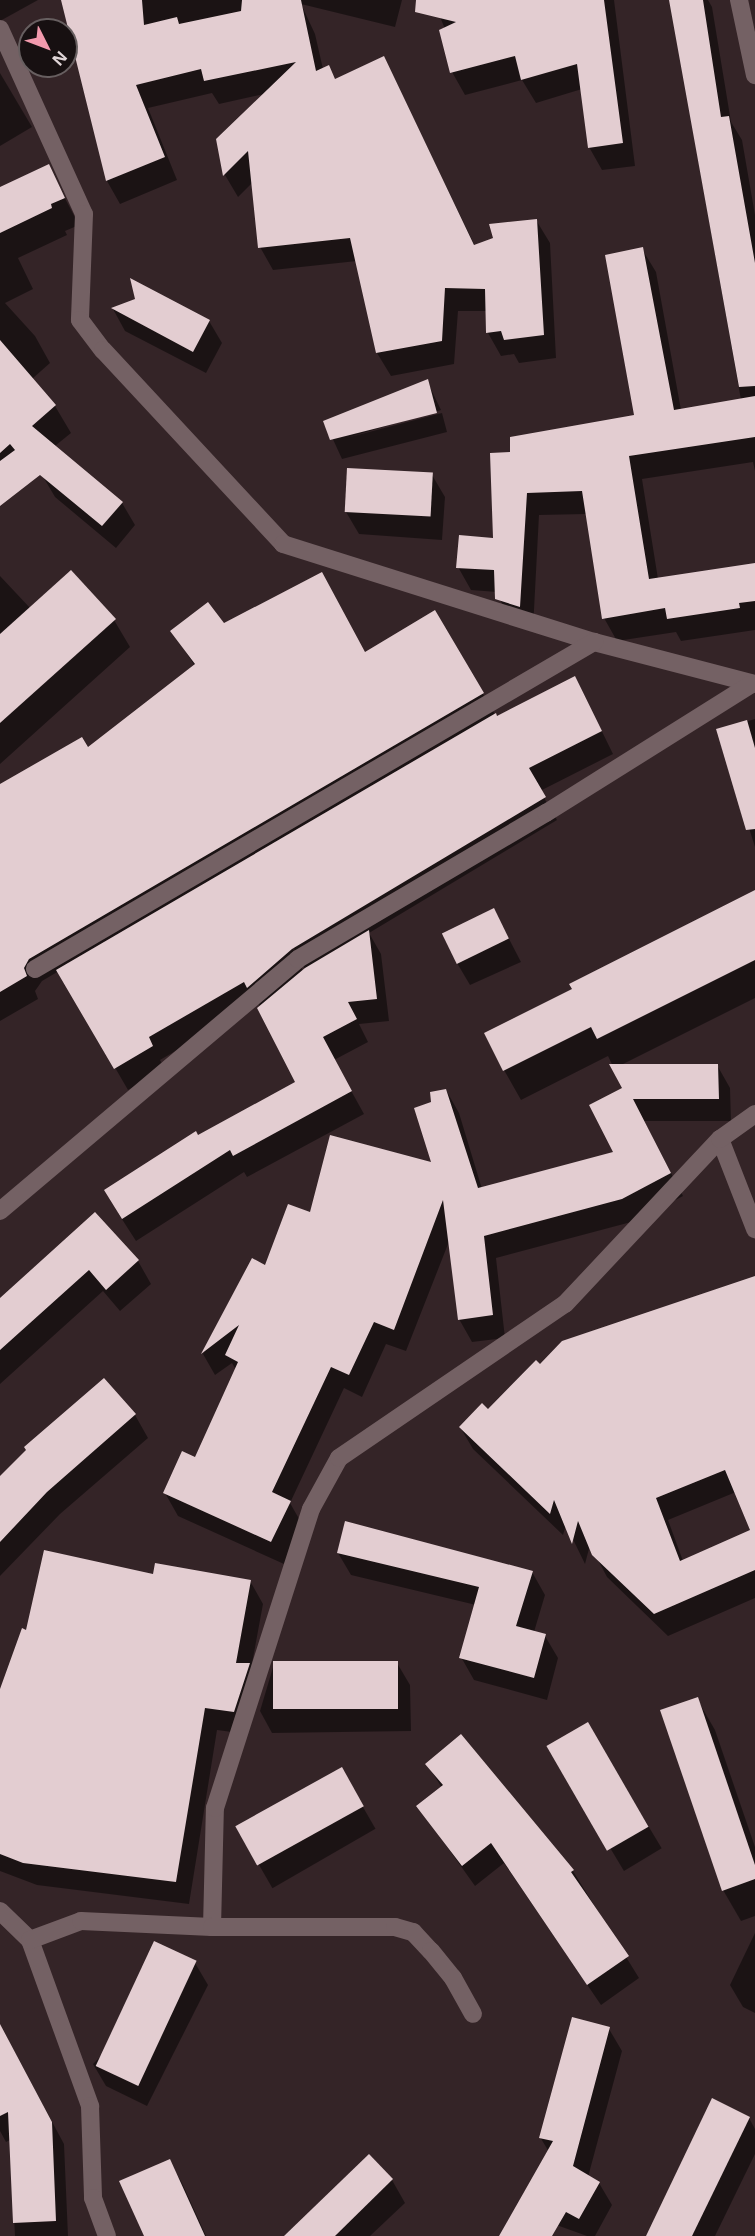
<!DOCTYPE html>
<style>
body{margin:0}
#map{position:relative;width:755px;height:2236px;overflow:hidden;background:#342427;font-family:"Noto Sans",sans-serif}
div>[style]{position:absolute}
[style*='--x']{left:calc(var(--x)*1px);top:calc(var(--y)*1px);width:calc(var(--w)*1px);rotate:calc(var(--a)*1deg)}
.shadow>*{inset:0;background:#0007;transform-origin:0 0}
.building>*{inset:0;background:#e3cdd1;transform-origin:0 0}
.street>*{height:18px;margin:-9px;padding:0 9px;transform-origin:9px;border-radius:9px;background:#746164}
span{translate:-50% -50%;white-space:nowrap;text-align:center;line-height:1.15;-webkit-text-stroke:6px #171011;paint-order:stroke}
.north{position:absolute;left:18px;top:18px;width:60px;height:60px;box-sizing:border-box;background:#171011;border:2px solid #675f60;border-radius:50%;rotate:132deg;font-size:16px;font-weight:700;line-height:24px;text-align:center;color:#e0d5d7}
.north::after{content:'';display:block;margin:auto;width:21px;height:27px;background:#f29aad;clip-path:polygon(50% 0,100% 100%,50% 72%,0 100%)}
</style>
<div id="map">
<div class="shadow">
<div style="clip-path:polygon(0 0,38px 0,0 21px)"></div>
<div style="clip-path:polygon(93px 0,402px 0,395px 27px,301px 4px,315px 34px,323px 69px,328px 67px,336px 81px,384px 58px,475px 246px,536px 220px,550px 243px,556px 358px,519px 363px,514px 354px,501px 356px,488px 333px,487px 311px,458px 311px,454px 364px,391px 376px,377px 353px,357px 261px,273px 270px,260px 247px,253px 182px,238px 197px,225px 175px,217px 139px,264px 94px,219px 104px,212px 93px,148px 108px,177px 180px,120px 204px,107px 181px,66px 16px)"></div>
<div style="clip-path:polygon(433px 0,614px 0,635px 166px,602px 170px,589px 147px,582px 89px,536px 103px,522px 80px,465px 95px,452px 72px,445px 29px)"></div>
<div style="clip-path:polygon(670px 0,708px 0,712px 7px,731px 122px,742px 140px,755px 215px,755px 471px,753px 462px,642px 479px,658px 579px,755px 564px,755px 630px,681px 641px,676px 632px,617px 641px,604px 618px,587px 514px,539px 515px,533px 629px,510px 622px,497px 592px,471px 590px,458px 567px,495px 539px,512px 454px,636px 417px,642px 249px,656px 272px,681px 410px,741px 400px)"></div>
<div style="clip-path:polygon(0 73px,32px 127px,0 146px)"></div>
<div style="clip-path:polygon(48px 166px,79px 225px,65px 231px,67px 235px,18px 258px,33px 289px,5px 303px,35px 336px,50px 363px,32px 379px,55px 406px,71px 433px,50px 450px,122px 503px,135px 525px,116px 548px,55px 497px,42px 475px,47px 470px,0 495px,0 189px)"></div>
<div style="clip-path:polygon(136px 299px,209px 321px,222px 343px,206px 373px,125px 331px,113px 309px)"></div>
<div style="clip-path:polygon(427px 381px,441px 410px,346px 438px,442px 413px,447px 432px,342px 459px,325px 422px)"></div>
<div style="clip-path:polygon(432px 475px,445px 497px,442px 540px,359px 534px,346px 512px)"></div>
<div style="clip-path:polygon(0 576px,31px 609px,114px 620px,130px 647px,0 764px)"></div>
<div style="clip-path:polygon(evenodd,435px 612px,497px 718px,587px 701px,613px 754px,540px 791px,557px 820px,369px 933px,381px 954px,389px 1021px,359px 1024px,368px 1042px,334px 1060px,364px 1114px,247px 1177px,244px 1172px,136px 1241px,118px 1213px,198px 1137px,297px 1082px,258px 1003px,160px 1060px,165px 1069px,128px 1090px,59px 971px,42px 981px,35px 991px,38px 999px,0 1021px,0 786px,87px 750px,195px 666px,172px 631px,223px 625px,365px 653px,435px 612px,290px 942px,306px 971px,303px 971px,290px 942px)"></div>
<div style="clip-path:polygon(755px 719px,755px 847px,718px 730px)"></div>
<div style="clip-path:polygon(755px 892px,755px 998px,621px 1065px,717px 1065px,730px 1088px,731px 1121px,644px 1121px,683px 1196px,635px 1221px,496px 1258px,505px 1338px,472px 1342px,459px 1319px,450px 1239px,406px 1351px,386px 1344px,362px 1397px,344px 1388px,290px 1503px,302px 1524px,284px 1564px,178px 1516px,165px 1493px,196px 1459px,236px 1370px,232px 1363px,215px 1375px,203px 1354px,253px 1260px,266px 1267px,311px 1214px,433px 1164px,433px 1103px,446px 1090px,459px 1113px,482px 1189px,616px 1153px,624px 1089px,608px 1056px,521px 1100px,504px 1070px,574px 990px)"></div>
<div style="clip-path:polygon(494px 910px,521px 962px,470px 985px,457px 963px)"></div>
<div style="clip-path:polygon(95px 1214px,138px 1261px,151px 1284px,120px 1311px,103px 1291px,0 1384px,0 1300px)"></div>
<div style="clip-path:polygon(evenodd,755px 1278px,755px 1598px,668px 1636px,607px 1577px,590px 1545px,585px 1564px,566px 1525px,563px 1535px,473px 1449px,460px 1427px,488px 1411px,540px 1366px,755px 1278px,736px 1492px,752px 1531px,683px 1561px,668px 1520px,736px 1492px)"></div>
<div style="clip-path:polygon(104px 1380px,135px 1415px,148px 1438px,60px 1514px,0 1576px,0 1478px)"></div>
<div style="clip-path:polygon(338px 1553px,532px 1572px,545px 1595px,534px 1632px,545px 1636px,558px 1658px,547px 1700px,474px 1680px,461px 1657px,476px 1605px,351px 1575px)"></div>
<div style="clip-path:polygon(154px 1576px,250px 1581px,263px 1604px,251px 1669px,247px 1734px,217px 1730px,189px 1904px,37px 1885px,0 1871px,0 1694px,27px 1632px)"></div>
<div style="clip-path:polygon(397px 1663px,410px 1685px,411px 1731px,272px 1733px,260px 1711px,274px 1664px)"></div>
<div style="clip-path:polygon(697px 1699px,715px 1730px,755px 1847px,755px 1916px,741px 1921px,723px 1890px)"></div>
<div style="left:587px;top:1724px;width:145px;height:44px;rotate:59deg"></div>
<div style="clip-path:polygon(461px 1736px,573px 1871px,639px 1978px,601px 2005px,504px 1863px,475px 1886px,418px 1806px,442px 1788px,427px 1764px)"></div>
<div style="left:341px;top:1769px;width:69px;height:119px;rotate:60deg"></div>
<div style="clip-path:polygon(755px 1933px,755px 2013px,743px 2007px,730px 1985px)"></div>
<div style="clip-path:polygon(195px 1963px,208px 1985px,147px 2106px,106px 2086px,93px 2064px)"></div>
<div style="clip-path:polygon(0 2025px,64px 2144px,68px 2236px,15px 2236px,10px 2140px,6px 2142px,0 2131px)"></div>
<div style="clip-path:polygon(609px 2029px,622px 2051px,588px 2177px,599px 2183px,612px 2205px,595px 2236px,587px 2236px,537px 2218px,549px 2152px,540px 2137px)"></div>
<div style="clip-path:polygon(749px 2118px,755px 2129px,755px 2154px,715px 2236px,648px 2236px)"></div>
<div style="clip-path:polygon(369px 2156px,392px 2180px,405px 2203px,370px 2236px,286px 2236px)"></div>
<div style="clip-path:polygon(169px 2161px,182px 2183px,206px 2236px,146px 2236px)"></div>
</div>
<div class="building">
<div style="clip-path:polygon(61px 0,142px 0,144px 25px,177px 17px,179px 24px,241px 11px,242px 0,301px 0,316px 71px,329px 65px,335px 79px,384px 56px,474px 245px,493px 238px,489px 224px,537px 219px,544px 335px,504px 340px,501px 331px,486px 333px,485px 289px,445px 288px,442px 341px,376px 353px,350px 238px,258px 248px,248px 151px,223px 176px,216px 139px,296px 62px,204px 81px,201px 69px,136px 85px,165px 157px,106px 181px)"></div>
<div style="clip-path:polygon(416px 0,604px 0,623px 143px,588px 148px,577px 64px,521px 80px,515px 56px,450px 73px,439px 30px,456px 22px,415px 12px)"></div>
<div style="clip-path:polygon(669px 0,703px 0,721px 117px,729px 116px,755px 263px,755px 386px,739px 387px)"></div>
<div style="clip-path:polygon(49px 164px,65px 198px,51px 204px,52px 208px,0 233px,0 187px)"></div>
<div style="clip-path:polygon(643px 247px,674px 410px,755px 396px,755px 437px,629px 456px,649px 579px,755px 563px,755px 601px,739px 603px,740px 608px,667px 619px,665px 608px,602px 619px,582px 491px,527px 493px,520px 607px,495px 599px,494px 570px,456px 568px,459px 535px,493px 538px,490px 453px,510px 452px,510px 437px,634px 415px,605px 255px)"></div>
<div style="clip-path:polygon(130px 278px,210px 320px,193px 352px,111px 308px,135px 299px)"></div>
<div style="clip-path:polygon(0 340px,56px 405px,32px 426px,123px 502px,102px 526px,40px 475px,0 506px,0 461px,15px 450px,10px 444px,0 453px)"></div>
<div style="clip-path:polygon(428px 379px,437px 413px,330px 440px,323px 421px)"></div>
<div style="left:347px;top:468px;width:86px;height:44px;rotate:3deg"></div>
<div style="clip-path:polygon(71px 570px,116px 619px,0 723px,0 634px)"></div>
<div style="clip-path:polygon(322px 572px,365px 652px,435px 610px,484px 693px,29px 959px,24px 968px,27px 976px,0 992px,0 784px,82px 737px,88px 747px,195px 664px,170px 631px,208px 602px,224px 623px)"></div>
<div style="clip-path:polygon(575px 676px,602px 731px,529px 768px,546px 797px,292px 949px,247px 988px,244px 982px,149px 1037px,153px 1046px,114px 1069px,56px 970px,496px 713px,497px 716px)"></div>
<div style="clip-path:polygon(747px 720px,755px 748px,755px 829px,746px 830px,716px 729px)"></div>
<div style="clip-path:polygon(755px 890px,755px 960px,597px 1039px,591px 1027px,503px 1071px,484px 1033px,572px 989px,569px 984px)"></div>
<div style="left:494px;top:908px;width:34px;height:58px;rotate:64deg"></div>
<div style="clip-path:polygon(369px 930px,377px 999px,348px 1002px,357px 1019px,323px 1037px,352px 1091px,233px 1156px,230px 1150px,122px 1219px,104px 1190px,196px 1131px,198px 1135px,295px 1082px,257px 1008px,305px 968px)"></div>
<div style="clip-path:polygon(609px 1064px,718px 1064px,719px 1099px,633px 1099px,671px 1173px,622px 1199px,484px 1236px,493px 1315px,458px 1320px,443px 1200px,394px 1330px,374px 1322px,349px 1375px,331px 1367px,272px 1492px,291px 1501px,271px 1542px,163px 1493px,182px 1451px,195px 1457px,238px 1362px,225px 1355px,239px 1325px,201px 1354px,252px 1258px,265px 1265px,288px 1204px,310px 1212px,330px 1135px,431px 1162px,414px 1108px,431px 1102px,430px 1092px,446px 1089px,478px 1188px,613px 1152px,589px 1105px,622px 1088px)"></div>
<div style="clip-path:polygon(95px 1212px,139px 1260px,106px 1290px,89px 1270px,0 1350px,0 1298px)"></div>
<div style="clip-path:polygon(evenodd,755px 1276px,755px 1570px,654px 1614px,592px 1555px,578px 1521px,572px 1544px,554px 1500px,550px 1514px,459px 1427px,482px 1403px,488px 1409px,536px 1360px,540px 1364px,562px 1341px,755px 1276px,725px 1470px,750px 1530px,680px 1561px,656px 1498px,725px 1470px)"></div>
<div style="clip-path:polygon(104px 1378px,136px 1414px,47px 1492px,0 1542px,0 1476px,26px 1450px,24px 1447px)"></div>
<div style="clip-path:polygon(345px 1521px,533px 1571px,516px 1626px,546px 1634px,534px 1678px,459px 1658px,479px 1587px,337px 1553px)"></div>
<div style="clip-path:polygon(44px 1550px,153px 1574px,155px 1563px,251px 1580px,236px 1663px,250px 1663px,234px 1712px,205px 1708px,176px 1882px,23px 1863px,0 1854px,0 1689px,22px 1628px,26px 1630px)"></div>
<div style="left:398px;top:1661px;width:48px;height:125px;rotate:90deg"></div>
<div style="clip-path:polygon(698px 1697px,755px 1865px,755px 1879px,722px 1891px,660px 1710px)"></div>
<div style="left:588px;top:1722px;width:121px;height:48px;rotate:60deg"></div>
<div style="clip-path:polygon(461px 1734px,574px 1870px,571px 1872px,629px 1956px,587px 1985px,491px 1843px,462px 1866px,416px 1806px,443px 1785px,425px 1764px)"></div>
<div style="left:342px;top:1767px;width:45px;height:122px;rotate:61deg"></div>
<div style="left:154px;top:1941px;width:47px;height:138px;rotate:25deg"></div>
<div style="clip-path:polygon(572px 2017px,610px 2027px,573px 2166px,600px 2182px,579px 2219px,566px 2212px,552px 2236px,499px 2236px,553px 2141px,539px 2138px)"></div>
<div style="clip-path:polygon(0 2024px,52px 2122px,56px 2221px,13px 2223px,8px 2112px,0 2116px)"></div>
<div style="clip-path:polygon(712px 2098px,750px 2117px,692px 2236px,646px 2236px)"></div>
<div style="clip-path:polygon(369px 2154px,393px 2179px,335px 2236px,284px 2236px)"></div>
<div style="clip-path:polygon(170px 2159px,205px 2236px,144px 2236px,119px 2181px)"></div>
</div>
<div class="street">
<div style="--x:739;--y:0;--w:77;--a:78"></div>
<div style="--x:0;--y:29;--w:203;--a:65.6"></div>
<div style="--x:84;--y:214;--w:106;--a:92.2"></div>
<div style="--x:80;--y:320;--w:38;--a:53"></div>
<div style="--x:103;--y:350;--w:265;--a:47.1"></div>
<div style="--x:283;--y:544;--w:326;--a:17.5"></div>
<div style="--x:594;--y:642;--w:166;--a:14.6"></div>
<div style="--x:35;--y:969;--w:648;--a:-30.33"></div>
<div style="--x:720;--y:1139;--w:97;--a:68.7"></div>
<div style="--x:0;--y:1211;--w:390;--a:-40.2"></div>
<div style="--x:298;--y:959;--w:288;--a:-30.5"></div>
<div style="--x:546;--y:813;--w:241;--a:-32.1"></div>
<div style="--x:0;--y:1911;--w:42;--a:44"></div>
<div style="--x:30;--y:1940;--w:177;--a:70.1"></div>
<div style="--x:90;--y:2106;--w:92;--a:88.1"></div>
<div style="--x:93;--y:2198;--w:40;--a:69.8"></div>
<div style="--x:212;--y:1927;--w:119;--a:-88.6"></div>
<div style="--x:215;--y:1808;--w:314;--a:-72.2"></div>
<div style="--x:311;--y:1509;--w:58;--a:-61.2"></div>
<div style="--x:339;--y:1458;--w:273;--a:-34.3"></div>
<div style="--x:565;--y:1304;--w:226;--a:-46.8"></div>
<div style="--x:720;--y:1139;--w:43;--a:-35.5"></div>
<div style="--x:30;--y:1940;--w:54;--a:-20.4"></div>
<div style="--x:81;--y:1921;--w:131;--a:2.6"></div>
<div style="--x:212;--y:1927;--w:183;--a:0"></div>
<div style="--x:395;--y:1927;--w:19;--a:16"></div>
<div style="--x:413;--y:1932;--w:26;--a:47"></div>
<div style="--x:431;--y:1951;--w:35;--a:51"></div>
<div style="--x:453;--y:1978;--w:41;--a:60.9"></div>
</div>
<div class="north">N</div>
</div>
